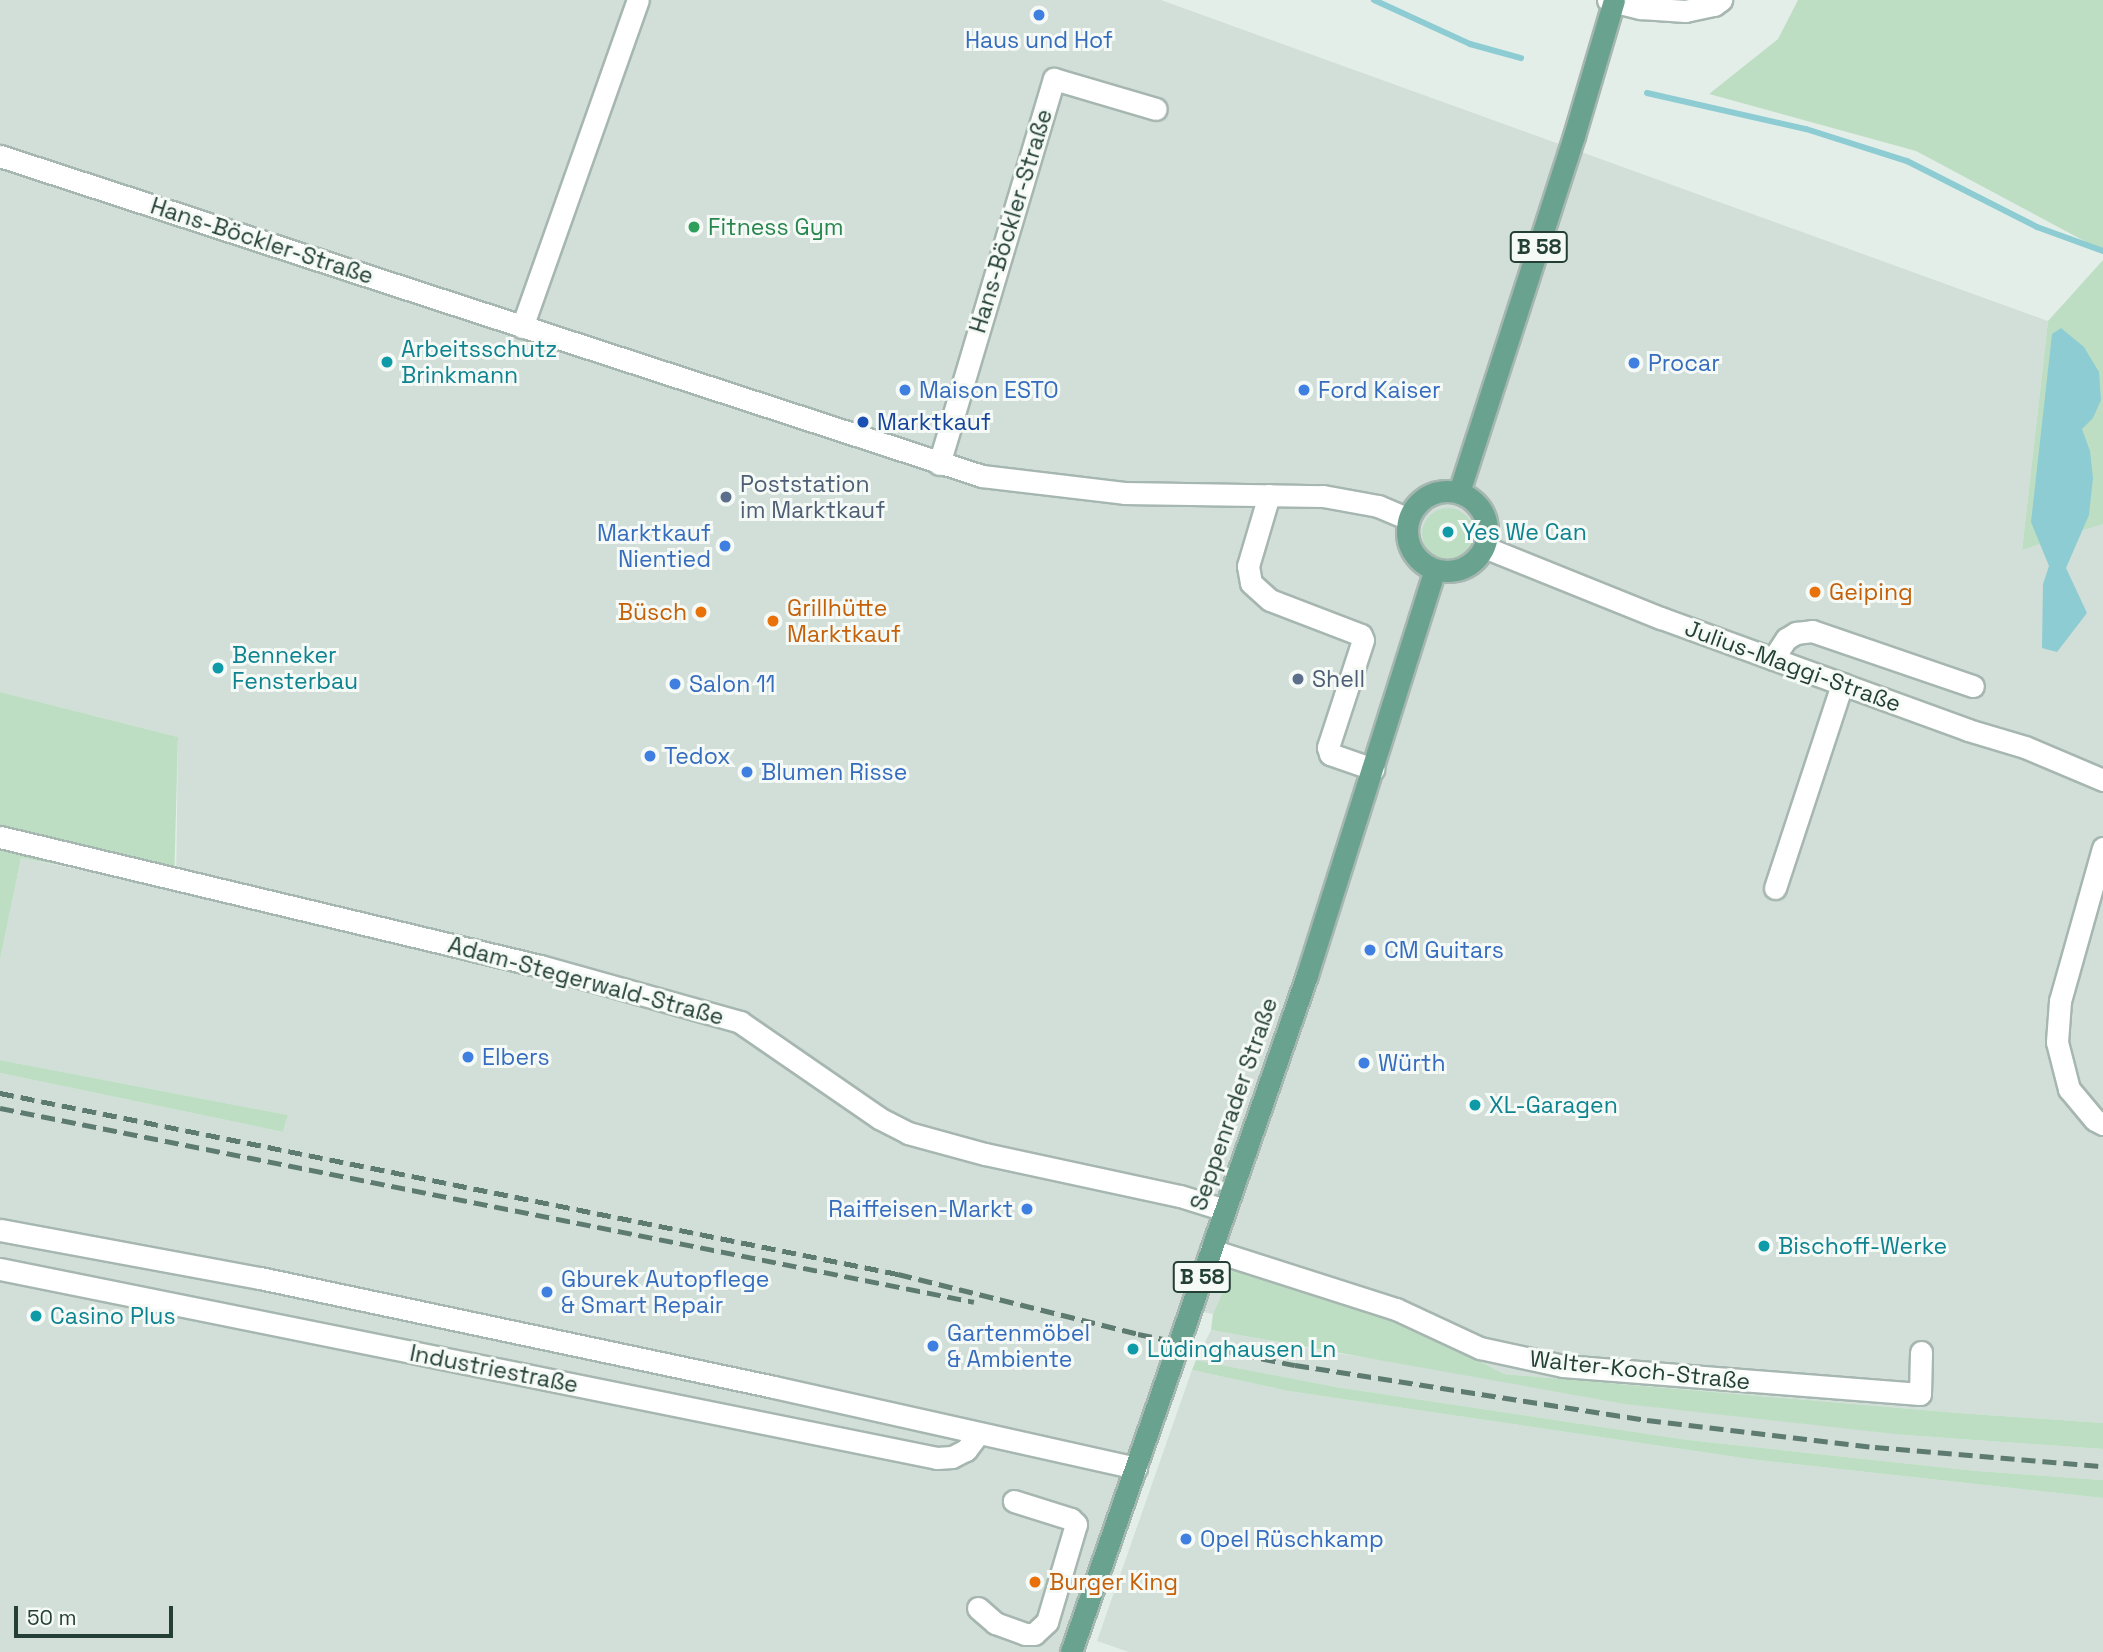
<!DOCTYPE html>
<meta charset="utf-8">
<style>
body{margin:0}
#map{position:relative;width:2103px;height:1652px;overflow:hidden;background:#e4eee9;font-family:"Space Grotesk",sans-serif}
div>[style]{position:absolute}
[style*='--x']{left:calc(var(--x)*1px);top:calc(var(--y)*1px);width:calc(var(--w)*1px);rotate:calc(var(--a)*1deg)}
.built>*{inset:0;background:#d2ded8}
.green>*{inset:0;background:#bedec4}
.round{border-radius:50%}
.water>*{inset:0;background:#8dccd2}
.stream>*{height:6px;margin:-3px;padding:0 3px;transform-origin:3px;border-radius:3px;background:#8dccd2}
.roads{filter:drop-shadow(2px 0 #a6b6b0) drop-shadow(-2px 0 #a6b6b0) drop-shadow(0 2px #a6b6b0) drop-shadow(0 -2px #a6b6b0)}
.minor>*{height:21px;margin:-10.5px;padding:0 10.5px;transform-origin:10.5px;border-radius:10.5px;background:#fff}
.major>*{height:21px;margin:-10.5px;padding:0 10.5px;transform-origin:10.5px;border-radius:10.5px;background:#69a390}
.major>.ring{margin:-10.5px;padding:0;box-sizing:content-box;background:none;border:21px solid #69a390;border-radius:50%}
.rail>*{height:5px;margin-top:-2.5px;transform-origin:0;background:repeating-linear-gradient(90deg,#5e7b71 0 14px,transparent 0 21px)}
.dots>*{width:19px;height:19px;translate:-50% -50%;box-sizing:border-box;border:4px solid #f5faf7;border-radius:50%}
span{translate:-50% -50%;white-space:nowrap;text-align:center;line-height:1.15;-webkit-text-stroke:6px #f5faf7;paint-order:stroke}
.shield-label span{padding:2px 5px;background:#f5faf7;border:2px solid;border-radius:5px;-webkit-text-stroke-width:0}
.shield-label{font-size:21px;color:#233f36;font-weight:700}
.shop-label{font-size:23px;color:#366cbe}
.left{translate:0 -50%;text-align:left}
.right{translate:-100% -50%;text-align:right}
.street-label{font-size:23px;color:#233f36}
.leisure-label{font-size:23px;color:#27864d}
.culture-label{font-size:23px;color:#0d838f}
.transit-label{font-size:23px;color:#164399}
.service-label{font-size:23px;color:#4e5e75}
.food-label{font-size:23px;color:#c56008}
.scale{position:absolute;left:14px;top:1606px;width:159px;height:32px;box-sizing:border-box;border:4px solid #233f36;border-top:0;padding-left:9px;font-size:21px;line-height:24px;white-space:nowrap;color:#233f36;-webkit-text-stroke:5px #f5faf7;paint-order:stroke}
</style>
<div id="map">
<div class="built">
<div style="clip-path:polygon(0 0,1161px 0,2048px 321px,2022px 550px,2103px 524px,2103px 1423px,1959px 1413px,1504px 1374px,1403px 1321px,1234px 1268px,1213px 1314px,1178px 1307px,1156px 1391px,1068px 1652px,0 1652px,0 1073px,283px 1132px,288px 1115px,0 1060px,0 960px,21px 858px,176px 889px,178px 737px,0 692px)"></div>
<div style="clip-path:polygon(1211px 1330px,1341px 1354px,1904px 1435px,2103px 1449px,2103px 1480px,1977px 1471px,1688px 1440px,1336px 1387px,1196px 1360px)"></div>
<div style="clip-path:polygon(1192px 1370px,1288px 1391px,1749px 1459px,2103px 1498px,2103px 1652px,1129px 1652px,1097px 1641px)"></div>
</div>
<div class="green">
<div style="clip-path:polygon(1798px 0,2103px 0,2103px 251px,1916px 151px,1709px 94px,1778px 39px)"></div>
<div style="clip-path:polygon(2103px 260px,2103px 524px,2022px 550px,2048px 321px)"></div>
<div class="round" style="left:1422px;top:508px;width:52px;height:52px"></div>
<div style="clip-path:polygon(0 692px,178px 737px,174px 886px,21px 858px,0 960px)"></div>
<div style="clip-path:polygon(0 1060px,288px 1115px,283px 1132px,0 1073px)"></div>
<div style="clip-path:polygon(1234px 1267px,1403px 1321px,1504px 1374px,1959px 1413px,2103px 1423px,2103px 1449px,1904px 1435px,1625px 1404px,1211px 1330px,1213px 1314px)"></div>
<div style="clip-path:polygon(1196px 1360px,1336px 1387px,1688px 1440px,1977px 1471px,2103px 1480px,2103px 1498px,1749px 1459px,1288px 1391px,1192px 1370px)"></div>
</div>
<div class="water">
<div style="clip-path:polygon(2061px 328px,2084px 347px,2099px 372px,2101px 400px,2093px 418px,2082px 429px,2090px 451px,2093px 478px,2089px 515px,2066px 568px,2087px 613px,2057px 652px,2042px 648px,2043px 584px,2049px 566px,2031px 522px,2052px 334px)"></div>
</div>
<div class="stream">
<div style="--x:1374;--y:0;--w:106;--a:24.6"></div>
<div style="--x:1470;--y:44;--w:53;--a:15.4"></div>
<div style="--x:1647;--y:93;--w:163;--a:12.8"></div>
<div style="--x:1806;--y:129;--w:106;--a:17.6"></div>
<div style="--x:1907;--y:161;--w:146;--a:26.9"></div>
<div style="--x:2037;--y:227;--w:70;--a:20"></div>
</div>
<div class="roads">
<div class="minor">
<div style="--x:1608;--y:0;--w:34;--a:14"></div>
<div style="--x:1641;--y:8;--w:44;--a:3.9"></div>
<div style="--x:1685;--y:11;--w:30;--a:-12"></div>
<div style="--x:1714;--y:5;--w:9;--a:-36"></div>
<div style="--x:0;--y:156;--w:1033;--a:18.05"></div>
<div style="--x:982;--y:476;--w:143;--a:6.8"></div>
<div style="--x:1124;--y:493;--w:199;--a:0.9"></div>
<div style="--x:1323;--y:496;--w:56;--a:10.3"></div>
<div style="--x:1378;--y:506;--w:33;--a:23"></div>
<div style="--x:522;--y:327;--w:347;--a:-70.5"></div>
<div style="--x:939;--y:464;--w:402;--a:-73.4"></div>
<div style="--x:1054;--y:79;--w:106;--a:16.4"></div>
<div style="--x:1269;--y:495;--w:74;--a:106.5"></div>
<div style="--x:1248;--y:566;--w:17;--a:80"></div>
<div style="--x:1251;--y:583;--w:25;--a:42"></div>
<div style="--x:1270;--y:600;--w:97;--a:21"></div>
<div style="--x:1361;--y:635;--w:5;--a:68"></div>
<div style="--x:1363;--y:640;--w:113;--a:108.1"></div>
<div style="--x:1328;--y:747;--w:7;--a:74"></div>
<div style="--x:1330;--y:754;--w:46;--a:19.2"></div>
<div style="--x:1484;--y:547;--w:191;--a:21.9"></div>
<div style="--x:1661;--y:618;--w:327;--a:20"></div>
<div style="--x:1968;--y:730;--w:59;--a:16.6"></div>
<div style="--x:2025;--y:747;--w:85;--a:22.9"></div>
<div style="--x:1773;--y:659;--w:24;--a:-57"></div>
<div style="--x:1786;--y:639;--w:12;--a:-31"></div>
<div style="--x:1796;--y:633;--w:16;--a:-7"></div>
<div style="--x:1812;--y:631;--w:170;--a:18.9"></div>
<div style="--x:0;--y:837;--w:555;--a:13.44"></div>
<div style="--x:540;--y:966;--w:208;--a:15.6"></div>
<div style="--x:740;--y:1022;--w:169;--a:34.6"></div>
<div style="--x:879;--y:1118;--w:33;--a:27"></div>
<div style="--x:908;--y:1133;--w:80;--a:15.3"></div>
<div style="--x:985;--y:1154;--w:199;--a:12.2"></div>
<div style="--x:1180;--y:1196;--w:47;--a:17.3"></div>
<div style="--x:2103;--y:848;--w:159;--a:105.7"></div>
<div style="--x:2060;--y:1001;--w:41;--a:94.2"></div>
<div style="--x:2057;--y:1042;--w:49;--a:75.7"></div>
<div style="--x:2069;--y:1089;--w:40;--a:50"></div>
<div style="--x:2095;--y:1120;--w:9;--a:27"></div>
<div style="--x:1775;--y:888;--w:215;--a:-71.8"></div>
<div style="--x:0;--y:1230;--w:264;--a:10.5"></div>
<div style="--x:260;--y:1278;--w:525;--a:11.97"></div>
<div style="--x:774;--y:1387;--w:371;--a:12.6"></div>
<div style="--x:1211;--y:1250;--w:194;--a:17.7"></div>
<div style="--x:1396;--y:1309;--w:93;--a:24.9"></div>
<div style="--x:1480;--y:1348;--w:85;--a:12.2"></div>
<div style="--x:1563;--y:1366;--w:358;--a:4.5"></div>
<div style="--x:1920;--y:1394;--w:42;--a:-88.6"></div>
<div style="--x:0;--y:1269;--w:956;--a:11.4"></div>
<div style="--x:937;--y:1458;--w:15;--a:-4"></div>
<div style="--x:952;--y:1457;--w:16;--a:-27"></div>
<div style="--x:966;--y:1450;--w:21;--a:-53"></div>
<div style="--x:978;--y:1608;--w:23;--a:41"></div>
<div style="--x:995;--y:1623;--w:32;--a:20"></div>
<div style="--x:1025;--y:1634;--w:9;--a:0"></div>
<div style="--x:1034;--y:1634;--w:18;--a:-43"></div>
<div style="--x:1047;--y:1622;--w:102;--a:-73.5"></div>
<div style="--x:1076;--y:1524;--w:7;--a:-135"></div>
<div style="--x:1071;--y:1519;--w:60;--a:-162.5"></div>
</div>
<div class="major">
<div class="ring" style="left:1407px;top:491px;width:59px;height:59px"></div>
<div style="--x:1459;--y:492;--w:374;--a:-72.1"></div>
<div style="--x:1574;--y:136;--w:142;--a:-73.6"></div>
<div style="--x:1071;--y:1652;--w:717;--a:-70.78"></div>
<div style="--x:1307;--y:975;--w:425;--a:-72.5"></div>
</div>
</div>
<div class="rail">
<div style="--x:0;--y:1093;--w:916;--a:11.4"></div>
<div style="--x:898;--y:1274;--w:247;--a:14"></div>
<div style="--x:1138;--y:1334;--w:160;--a:11.2"></div>
<div style="--x:1295;--y:1365;--w:356;--a:8.9"></div>
<div style="--x:1647;--y:1420;--w:230;--a:6.8"></div>
<div style="--x:1875;--y:1447;--w:229;--a:4.8"></div>
<div style="--x:0;--y:1108;--w:993;--a:11.26"></div>
</div>
<div class="dots">
<div style="left:1039px;top:15px;background:#3f7fe0"></div>
<div style="left:694px;top:227px;background:#2e9e5b"></div>
<div style="left:387px;top:362px;background:#0f9aa8"></div>
<div style="left:1634px;top:363px;background:#3f7fe0"></div>
<div style="left:905px;top:390px;background:#3f7fe0"></div>
<div style="left:1304px;top:390px;background:#3f7fe0"></div>
<div style="left:863px;top:422px;background:#1a4fb4"></div>
<div style="left:726px;top:497px;background:#5c6f8a"></div>
<div style="left:1448px;top:532px;background:#0f9aa8"></div>
<div style="left:725px;top:546px;background:#3f7fe0"></div>
<div style="left:1815px;top:592px;background:#e8710a"></div>
<div style="left:701px;top:612px;background:#e8710a"></div>
<div style="left:773px;top:621px;background:#e8710a"></div>
<div style="left:218px;top:668px;background:#0f9aa8"></div>
<div style="left:1298px;top:679px;background:#5c6f8a"></div>
<div style="left:675px;top:684px;background:#3f7fe0"></div>
<div style="left:650px;top:756px;background:#3f7fe0"></div>
<div style="left:747px;top:772px;background:#3f7fe0"></div>
<div style="left:1370px;top:950px;background:#3f7fe0"></div>
<div style="left:468px;top:1057px;background:#3f7fe0"></div>
<div style="left:1364px;top:1063px;background:#3f7fe0"></div>
<div style="left:1475px;top:1105px;background:#0f9aa8"></div>
<div style="left:1027px;top:1209px;background:#3f7fe0"></div>
<div style="left:1764px;top:1246px;background:#0f9aa8"></div>
<div style="left:547px;top:1292px;background:#3f7fe0"></div>
<div style="left:36px;top:1316px;background:#0f9aa8"></div>
<div style="left:933px;top:1346px;background:#3f7fe0"></div>
<div style="left:1133px;top:1349px;background:#0f9aa8"></div>
<div style="left:1186px;top:1539px;background:#3f7fe0"></div>
<div style="left:1035px;top:1582px;background:#e8710a"></div>
</div>
<div class="shield-label">
<span style="left:1539px;top:247px">B 58</span>
<span style="left:1202px;top:1277px">B 58</span>
</div>
<div class="shop-label">
<span style="left:1039px;top:40px">Haus und Hof</span>
<span class="left" style="left:1648px;top:363px">Procar</span>
<span class="left" style="left:919px;top:390px">Maison ESTO</span>
<span class="left" style="left:1318px;top:390px">Ford Kaiser</span>
<span class="right" style="left:711px;top:546px">Marktkauf<br>Nientied</span>
<span class="left" style="left:689px;top:684px">Salon 11</span>
<span class="left" style="left:664px;top:756px">Tedox</span>
<span class="left" style="left:761px;top:772px">Blumen Risse</span>
<span class="left" style="left:1384px;top:950px">CM Guitars</span>
<span class="left" style="left:482px;top:1057px">Elbers</span>
<span class="left" style="left:1378px;top:1063px">Würth</span>
<span class="right" style="left:1013px;top:1209px">Raiffeisen-Markt</span>
<span class="left" style="left:561px;top:1292px">Gburek Autopflege<br>&amp; Smart Repair</span>
<span class="left" style="left:947px;top:1346px">Gartenmöbel<br>&amp; Ambiente</span>
<span class="left" style="left:1200px;top:1539px">Opel Rüschkamp</span>
</div>
<div class="street-label">
<span style="left:1011px;top:221px;rotate:-73deg">Hans-Böckler-Straße</span>
<span style="left:262px;top:241px;rotate:18deg">Hans-Böckler-Straße</span>
<span style="left:1793px;top:666px;rotate:20deg">Julius-Maggi-Straße</span>
<span style="left:586px;top:981px;rotate:15deg">Adam-Stegerwald-Straße</span>
<span style="left:1234px;top:1104px;rotate:-71deg">Seppenrader Straße</span>
<span style="left:494px;top:1369px;rotate:11deg">Industriestraße</span>
<span style="left:1640px;top:1370px;rotate:6deg">Walter-Koch-Straße</span>
</div>
<div class="leisure-label">
<span class="left" style="left:708px;top:227px">Fitness Gym</span>
</div>
<div class="culture-label">
<span class="left" style="left:401px;top:362px">Arbeitsschutz<br>Brinkmann</span>
<span class="left" style="left:1462px;top:532px">Yes We Can</span>
<span class="left" style="left:232px;top:668px">Benneker<br>Fensterbau</span>
<span class="left" style="left:1489px;top:1105px">XL-Garagen</span>
<span class="left" style="left:1778px;top:1246px">Bischoff-Werke</span>
<span class="left" style="left:50px;top:1316px">Casino Plus</span>
<span class="left" style="left:1147px;top:1349px">Lüdinghausen Ln</span>
</div>
<div class="transit-label">
<span class="left" style="left:877px;top:422px">Marktkauf</span>
</div>
<div class="service-label">
<span class="left" style="left:740px;top:497px">Poststation<br>im Marktkauf</span>
<span class="left" style="left:1312px;top:679px">Shell</span>
</div>
<div class="food-label">
<span class="left" style="left:1829px;top:592px">Geiping</span>
<span class="left" style="left:787px;top:621px">Grillhütte<br>Marktkauf</span>
<span class="right" style="left:687px;top:612px">Büsch</span>
<span class="left" style="left:1049px;top:1582px">Burger King</span>
</div>
<div class="scale">50 m</div>
</div>
